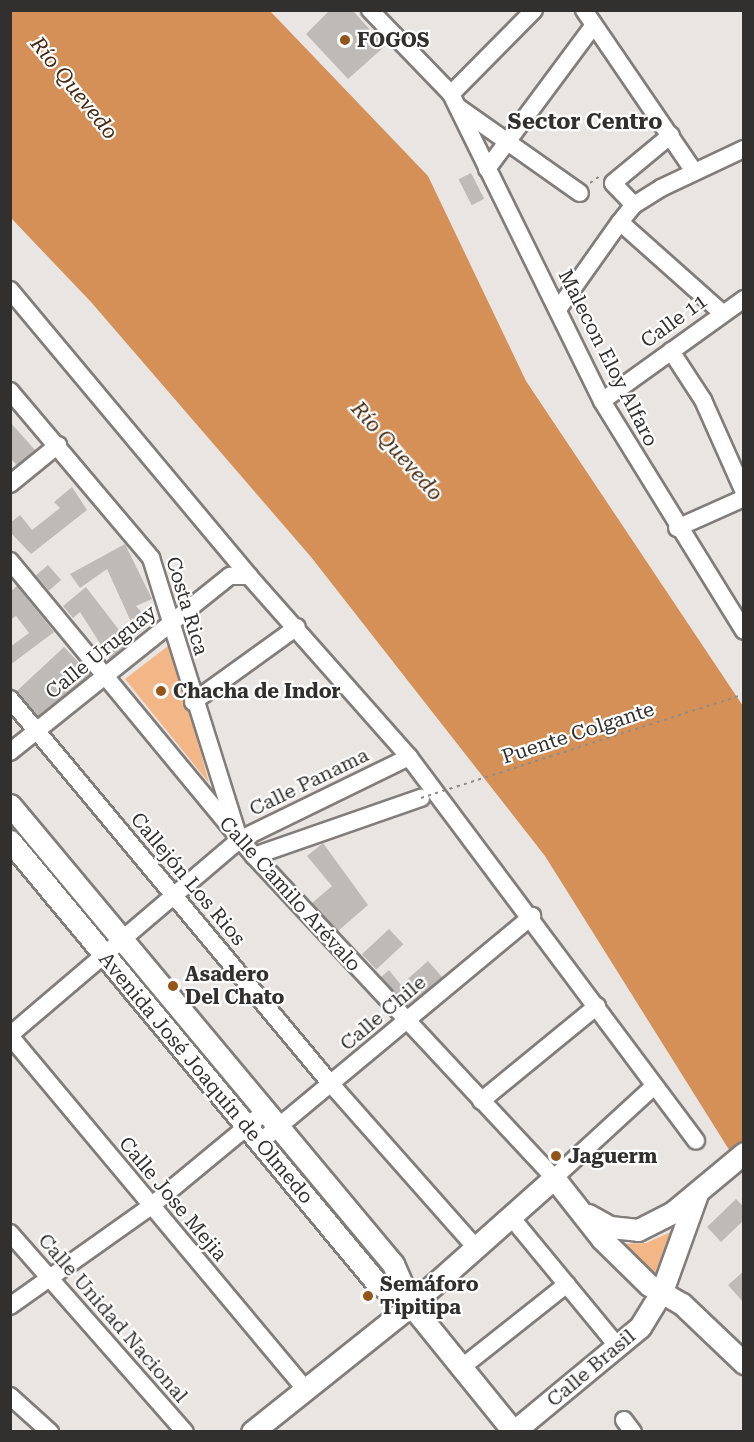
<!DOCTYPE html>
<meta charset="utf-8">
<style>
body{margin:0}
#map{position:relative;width:754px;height:1442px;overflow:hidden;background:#e9e5e2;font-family:"Roboto Serif",serif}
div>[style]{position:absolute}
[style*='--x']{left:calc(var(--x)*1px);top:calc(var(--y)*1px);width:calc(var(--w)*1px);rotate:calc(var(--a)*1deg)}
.green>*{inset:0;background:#f3b787}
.water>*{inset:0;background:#d49057}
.building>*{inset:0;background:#bdbab7;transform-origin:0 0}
.path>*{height:2px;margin-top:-1px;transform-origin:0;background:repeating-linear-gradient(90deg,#8e8b89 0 3px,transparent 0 7.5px)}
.roads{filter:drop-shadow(2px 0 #817d7b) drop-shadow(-2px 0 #817d7b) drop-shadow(0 2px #817d7b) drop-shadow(0 -2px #817d7b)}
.minor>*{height:16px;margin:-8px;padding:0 8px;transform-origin:8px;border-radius:8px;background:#fff}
.major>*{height:21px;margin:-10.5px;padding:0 10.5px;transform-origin:10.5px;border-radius:10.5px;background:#fff}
.path-bridge>*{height:2px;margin-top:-1px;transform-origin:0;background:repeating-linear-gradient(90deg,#8e8b89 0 3px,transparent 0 7.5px)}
.dots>*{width:16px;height:16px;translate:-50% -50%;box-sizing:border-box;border:3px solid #fff;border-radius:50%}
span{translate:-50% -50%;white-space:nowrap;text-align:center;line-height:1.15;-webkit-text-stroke:4.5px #fff;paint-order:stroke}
.poi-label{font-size:20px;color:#32302f;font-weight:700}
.left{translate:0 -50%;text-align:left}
.street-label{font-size:20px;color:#32302f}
.water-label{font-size:21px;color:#452910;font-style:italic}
.quarter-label{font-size:22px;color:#32302f;font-weight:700}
.frame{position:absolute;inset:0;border:12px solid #32302f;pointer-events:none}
</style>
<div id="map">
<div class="green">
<div style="clip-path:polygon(168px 646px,173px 648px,209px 783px,125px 679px)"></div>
<div style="clip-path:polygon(671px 1232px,658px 1280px,619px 1244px,646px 1243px)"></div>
</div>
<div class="water">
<div style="clip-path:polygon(11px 11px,270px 11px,428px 176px,526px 381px,743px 706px,743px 1172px,545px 856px,311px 557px,91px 302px,11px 218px)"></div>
</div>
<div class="building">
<div style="clip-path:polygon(330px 10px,352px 10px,385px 46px,348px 79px,306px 34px)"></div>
<div style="left:471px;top:173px;width:29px;height:14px;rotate:63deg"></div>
<div style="clip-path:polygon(10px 422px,35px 450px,17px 465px,10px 458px)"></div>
<div style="clip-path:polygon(72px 487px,87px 510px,31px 554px,10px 532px,10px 523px,20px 515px,32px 530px,60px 508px,54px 502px)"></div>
<div style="clip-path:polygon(125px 544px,152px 599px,136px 606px,151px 623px,137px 635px,107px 569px,80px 588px,70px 574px)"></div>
<div style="left:48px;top:565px;width:20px;height:16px;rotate:49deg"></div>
<div style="clip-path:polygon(17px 586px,54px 632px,10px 665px,10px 647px,29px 633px,16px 616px,10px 620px,10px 592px)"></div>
<div style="clip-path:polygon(86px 587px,129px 643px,110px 659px,80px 612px,73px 618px,63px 606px)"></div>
<div style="left:64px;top:647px;width:38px;height:66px;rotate:47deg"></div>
<div style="clip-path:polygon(323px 843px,368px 905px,338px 931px,312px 903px,332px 886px,307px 856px)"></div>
<div style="left:389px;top:929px;width:21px;height:37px;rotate:47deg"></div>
<div style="clip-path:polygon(428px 961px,442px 977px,408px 1006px,381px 977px,389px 970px,401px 985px)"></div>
<div style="clip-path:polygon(736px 1199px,744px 1207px,744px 1220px,721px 1242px,707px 1227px)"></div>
<div style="clip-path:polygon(744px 1271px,744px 1303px,728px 1285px)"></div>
</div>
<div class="path">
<div style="--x:590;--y:183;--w:12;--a:-35"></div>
</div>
<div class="roads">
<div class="minor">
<div style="--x:370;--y:10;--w:117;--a:46"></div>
<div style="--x:451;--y:94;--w:342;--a:63.8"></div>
<div style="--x:602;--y:401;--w:270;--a:58.3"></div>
<div style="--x:584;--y:10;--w:194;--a:55.7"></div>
<div style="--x:451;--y:94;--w:118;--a:-45.3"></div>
<div style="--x:458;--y:107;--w:149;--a:35.2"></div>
<div style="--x:487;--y:169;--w:179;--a:-53.4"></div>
<div style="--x:634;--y:205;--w:30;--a:-134"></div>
<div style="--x:613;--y:183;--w:75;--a:-39.6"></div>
<div style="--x:620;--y:222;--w:22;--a:-51"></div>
<div style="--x:634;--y:205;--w:32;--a:-32"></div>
<div style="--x:661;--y:188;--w:92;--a:-25.2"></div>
<div style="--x:10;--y:290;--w:373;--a:50.1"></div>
<div style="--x:249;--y:576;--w:242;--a:48.5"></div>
<div style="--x:409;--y:757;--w:479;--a:53.2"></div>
<div style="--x:559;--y:308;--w:105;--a:-54.7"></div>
<div style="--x:620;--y:222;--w:135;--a:41.7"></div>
<div style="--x:671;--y:351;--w:59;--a:56.9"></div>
<div style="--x:703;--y:400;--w:101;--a:66"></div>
<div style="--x:10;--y:391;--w:219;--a:49.8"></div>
<div style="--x:151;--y:558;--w:285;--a:72.6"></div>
<div style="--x:602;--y:401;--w:175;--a:-35.7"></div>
<div style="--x:10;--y:484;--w:62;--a:-39.1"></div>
<div style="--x:677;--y:528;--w:73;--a:-24.1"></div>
<div style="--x:10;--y:561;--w:383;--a:50.4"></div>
<div style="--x:254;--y:856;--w:440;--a:47"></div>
<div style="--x:554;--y:1178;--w:136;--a:-42.6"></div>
<div style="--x:10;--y:699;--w:501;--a:50.18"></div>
<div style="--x:331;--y:1084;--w:219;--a:48.5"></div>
<div style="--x:193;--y:702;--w:128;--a:-35.8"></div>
<div style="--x:10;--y:752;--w:282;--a:-38.7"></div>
<div style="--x:230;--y:576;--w:19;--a:0"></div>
<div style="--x:254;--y:856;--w:177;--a:-19.2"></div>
<div style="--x:10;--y:1035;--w:301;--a:-40.4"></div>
<div style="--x:239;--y:840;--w:189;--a:-26"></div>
<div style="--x:10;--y:1036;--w:458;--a:50.1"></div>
<div style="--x:481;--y:1101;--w:150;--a:-39.3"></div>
<div style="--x:260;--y:1142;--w:354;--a:-39.7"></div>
<div style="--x:511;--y:1217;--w:170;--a:50.5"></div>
<div style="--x:10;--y:1233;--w:265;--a:48.7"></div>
<div style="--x:10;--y:1306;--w:173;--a:-35.3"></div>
<div style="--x:151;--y:1206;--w:151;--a:-39.6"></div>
<div style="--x:461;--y:1368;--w:135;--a:-38.4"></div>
<div style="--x:10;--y:1396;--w:54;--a:42"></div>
<div style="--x:624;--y:1420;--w:15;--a:53"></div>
</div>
<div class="major">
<div style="--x:10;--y:805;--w:598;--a:50.16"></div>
<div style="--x:393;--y:1264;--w:45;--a:66.3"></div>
<div style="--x:411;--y:1305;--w:164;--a:51"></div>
<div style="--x:10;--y:841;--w:573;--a:50.31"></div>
<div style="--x:376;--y:1282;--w:42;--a:33.3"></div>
<div style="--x:588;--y:1215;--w:25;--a:29"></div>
<div style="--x:610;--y:1227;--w:28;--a:6"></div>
<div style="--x:638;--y:1230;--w:39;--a:-27"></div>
<div style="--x:673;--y:1212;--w:92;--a:-39.7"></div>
<div style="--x:252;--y:1432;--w:203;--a:-38.6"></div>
<div style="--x:411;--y:1305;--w:191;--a:-41.6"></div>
<div style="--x:554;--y:1178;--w:78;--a:51.8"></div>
<div style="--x:602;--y:1239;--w:66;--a:44.4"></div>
<div style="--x:649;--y:1285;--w:38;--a:30"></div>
<div style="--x:682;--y:1304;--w:86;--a:43.6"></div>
<div style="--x:513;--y:1432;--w:165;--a:-39.6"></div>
<div style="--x:640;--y:1327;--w:42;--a:-58.6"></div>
<div style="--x:662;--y:1291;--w:103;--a:-70.2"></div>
</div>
</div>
<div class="path-bridge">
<div style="--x:421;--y:798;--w:339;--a:-17.8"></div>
</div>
<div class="dots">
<div style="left:345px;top:40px;background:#935519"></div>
<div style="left:161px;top:691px;background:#935519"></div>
<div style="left:173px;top:986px;background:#935519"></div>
<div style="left:556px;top:1156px;background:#935519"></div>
<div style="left:368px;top:1296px;background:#935519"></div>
</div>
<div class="poi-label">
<span class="left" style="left:357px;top:40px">FOGOS</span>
<span class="left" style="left:173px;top:691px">Chacha de Indor</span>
<span class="left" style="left:185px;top:986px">Asadero<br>Del Chato</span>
<span class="left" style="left:568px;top:1156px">Jaguerm</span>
<span class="left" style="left:380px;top:1296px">Semáforo<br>Tipitipa</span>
</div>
<div class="street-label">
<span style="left:674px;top:321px;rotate:-36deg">Calle 11</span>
<span style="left:608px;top:358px;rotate:63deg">Malecon Eloy Alfaro</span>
<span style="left:187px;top:606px;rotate:73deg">Costa Rica</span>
<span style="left:101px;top:652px;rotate:-39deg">Calle Uruguay</span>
<span style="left:578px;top:733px;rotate:-18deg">Puente Colgante</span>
<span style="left:309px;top:782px;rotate:-26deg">Calle Panama</span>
<span style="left:188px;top:879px;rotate:50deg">Callejón Los Rios</span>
<span style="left:290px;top:894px;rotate:48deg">Calle Camilo Arévalo</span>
<span style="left:383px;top:1013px;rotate:-40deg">Calle Chile</span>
<span style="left:206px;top:1078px;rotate:50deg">Avenida José Joaquín de Olmedo</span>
<span style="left:173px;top:1199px;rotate:50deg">Calle Jose Mejia</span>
<span style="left:113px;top:1318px;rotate:49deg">Calle Unidad Nacional</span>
<span style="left:591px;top:1368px;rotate:-40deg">Calle Brasil</span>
</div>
<div class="water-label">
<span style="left:74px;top:88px;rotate:51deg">Río Quevedo</span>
<span style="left:397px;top:451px;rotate:48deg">Río Quevedo</span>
</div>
<div class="quarter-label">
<span style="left:585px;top:122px">Sector Centro</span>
</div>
<div class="frame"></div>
</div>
